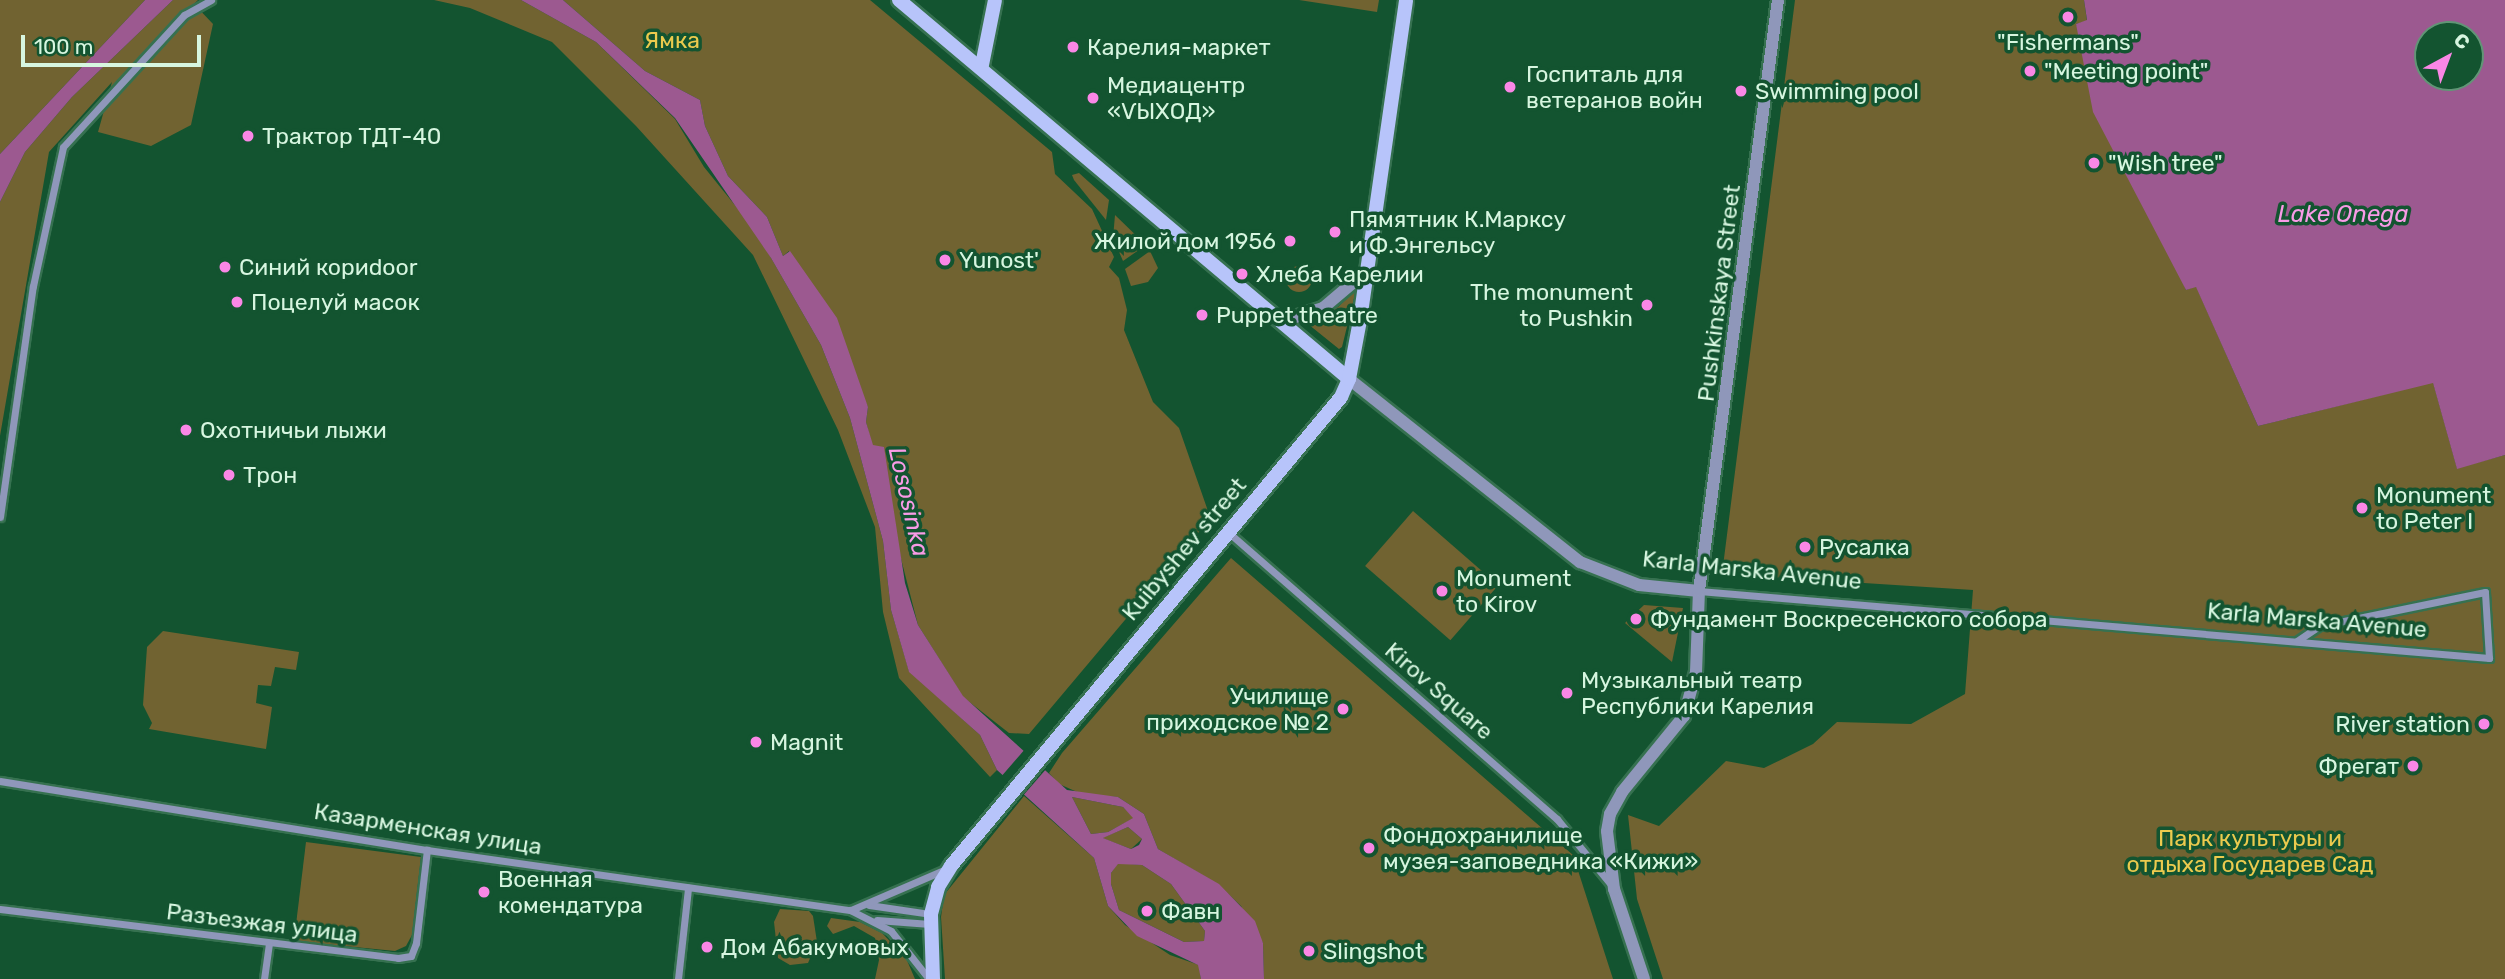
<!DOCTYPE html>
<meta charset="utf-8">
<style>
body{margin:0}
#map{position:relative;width:2505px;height:979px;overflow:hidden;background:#135430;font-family:Rubik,sans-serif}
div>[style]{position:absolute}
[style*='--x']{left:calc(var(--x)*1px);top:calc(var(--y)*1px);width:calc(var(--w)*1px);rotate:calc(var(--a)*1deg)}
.green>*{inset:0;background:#716331;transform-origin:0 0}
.round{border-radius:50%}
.water>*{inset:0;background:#9c5990}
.pier>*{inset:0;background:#135430;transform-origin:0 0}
.roads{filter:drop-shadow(2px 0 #367150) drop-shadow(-2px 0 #367150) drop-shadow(0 2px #367150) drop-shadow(0 -2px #367150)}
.minor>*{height:7px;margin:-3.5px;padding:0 3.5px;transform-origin:3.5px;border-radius:3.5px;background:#8f97ba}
.tertiary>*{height:12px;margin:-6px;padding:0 6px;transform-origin:6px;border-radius:6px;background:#8f97ba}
.secondary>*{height:14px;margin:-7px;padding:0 7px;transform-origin:7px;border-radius:7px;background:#b7c4fa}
.dots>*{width:19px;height:19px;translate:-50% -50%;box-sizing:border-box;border:4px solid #135430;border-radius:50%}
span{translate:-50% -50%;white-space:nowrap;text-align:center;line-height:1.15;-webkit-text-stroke:7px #135430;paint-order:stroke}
.park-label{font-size:23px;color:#ebca4e}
.poi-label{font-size:23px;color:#d7f6e0}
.left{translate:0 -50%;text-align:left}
.right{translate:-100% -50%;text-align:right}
.street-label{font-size:23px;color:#d7f6e0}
.water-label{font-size:24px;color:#f89be6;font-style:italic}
.north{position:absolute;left:2414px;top:21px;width:70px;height:70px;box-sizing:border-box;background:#135430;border:2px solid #619576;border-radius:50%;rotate:41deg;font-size:19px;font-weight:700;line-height:28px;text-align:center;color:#d7f6e0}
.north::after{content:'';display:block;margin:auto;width:24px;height:32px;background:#fa87e6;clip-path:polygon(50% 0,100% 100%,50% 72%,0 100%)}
.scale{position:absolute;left:21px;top:35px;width:180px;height:32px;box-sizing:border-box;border:4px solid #d7f6e0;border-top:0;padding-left:9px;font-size:21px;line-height:24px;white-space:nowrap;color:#d7f6e0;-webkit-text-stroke:5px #135430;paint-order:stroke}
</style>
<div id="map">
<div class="green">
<div style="clip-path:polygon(0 0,145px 0,0 154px)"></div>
<div style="clip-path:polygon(173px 0,198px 0,194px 4px,213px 24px,191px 125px,151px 146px,98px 132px,112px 82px,49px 152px,0 436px,0 202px,25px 152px,72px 97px)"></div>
<div style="clip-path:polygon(434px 0,521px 0,596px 42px,675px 119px,704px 167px,755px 230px,821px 345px,850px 418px,883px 541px,891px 610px,909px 671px,980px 735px,997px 770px,990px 777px,899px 678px,883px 612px,875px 527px,838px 430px,753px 255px,636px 126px,552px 42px,470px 8px)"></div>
<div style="clip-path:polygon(563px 0,870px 0,1052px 152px,1055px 174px,1092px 209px,1114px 257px,1109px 267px,1119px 278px,1127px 310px,1124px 330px,1153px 402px,1179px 428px,1208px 511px,1199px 532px,1029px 734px,1009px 733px,963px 697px,918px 625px,866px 422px,868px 407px,789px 251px,783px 256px,767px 217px,728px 176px,705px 126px,700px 100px,645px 71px)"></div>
<div style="clip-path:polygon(1299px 0,1379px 0,1377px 12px)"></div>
<div style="clip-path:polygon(1795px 0,2084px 0,2087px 21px,2076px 24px,2186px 290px,2196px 286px,2258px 426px,2433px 382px,2457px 468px,2505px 455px,2505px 979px,1663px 979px,1637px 899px,1628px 815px,1659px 826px,1726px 761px,1764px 768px,1813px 744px,1837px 722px,1911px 724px,1965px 694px,1973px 590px,1722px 574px)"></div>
<div style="clip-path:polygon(1079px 173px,1109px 200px,1106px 220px,1074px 180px,1072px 175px)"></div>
<div style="clip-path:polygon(1115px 215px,1146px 245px,1123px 261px,1113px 238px)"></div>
<div style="clip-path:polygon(1150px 251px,1158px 268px,1148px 282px,1131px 286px,1125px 269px)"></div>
<div class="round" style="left:1286px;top:266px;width:26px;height:26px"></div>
<div style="clip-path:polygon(1356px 290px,1342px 347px,1339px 349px,1303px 320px,1338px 307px)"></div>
<div style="left:1413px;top:511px;width:113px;height:73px;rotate:41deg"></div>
<div style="clip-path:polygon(1231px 558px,1573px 855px,1613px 979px,1264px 979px,1263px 943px,1241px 906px,1219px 885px,1158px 849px,1144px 814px,1118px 797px,1084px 795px,1059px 784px,1049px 773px,1062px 753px)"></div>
<div style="clip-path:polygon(1644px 605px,1683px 608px,1672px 662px,1625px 623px)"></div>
<div style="clip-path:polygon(163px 631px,299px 652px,296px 670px,275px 667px,271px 686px,258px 685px,256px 703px,272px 707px,266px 749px,149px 729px,152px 723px,143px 705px,147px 647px)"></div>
<div style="clip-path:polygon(1024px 796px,1094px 858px,1108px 906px,1125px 925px,1170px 955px,1199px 965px,1201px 979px,945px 979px,941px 917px,944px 895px)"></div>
<div style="clip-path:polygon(1072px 797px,1123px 807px,1134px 818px,1108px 832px,1091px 834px)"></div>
<div style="clip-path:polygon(1128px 827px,1142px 839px,1131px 849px,1102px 838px)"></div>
<div style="clip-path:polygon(306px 842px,421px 857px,412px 935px,406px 946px,395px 951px,294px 941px)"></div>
<div style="clip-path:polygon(1118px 863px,1142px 865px,1171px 884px,1205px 931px,1204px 941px,1184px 942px,1119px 910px,1111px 884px,1111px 873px)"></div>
<div style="clip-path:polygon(780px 909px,809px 911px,813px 916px,817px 942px,808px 963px,790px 965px,778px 958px,774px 922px)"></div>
<div style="clip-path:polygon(831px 918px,860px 922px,882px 933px,906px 958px,915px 979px,875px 979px,879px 960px,875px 938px,854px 926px,833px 934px,827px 926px)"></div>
</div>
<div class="water">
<div style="clip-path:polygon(145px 0,173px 0,72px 97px,25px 152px,0 202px,0 154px)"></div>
<div style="clip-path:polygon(evenodd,521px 0,563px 0,645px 71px,700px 100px,705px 126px,728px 176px,767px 217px,783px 256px,790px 251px,837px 318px,868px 407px,866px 422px,873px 445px,884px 447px,905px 583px,918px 625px,963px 696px,1067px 790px,1118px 797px,1144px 814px,1158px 849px,1219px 884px,1255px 921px,1263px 943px,1264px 979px,1201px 979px,1198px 965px,1137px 936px,1108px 906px,1094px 858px,997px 770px,980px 735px,909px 672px,891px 610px,883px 541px,850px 418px,821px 345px,771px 258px,675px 118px,596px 42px,521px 0,1072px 797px,1123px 807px,1133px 818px,1108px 832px,1091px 834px,1072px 797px,521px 0,1128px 827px,1142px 839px,1139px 845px,1131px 849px,1103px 838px,1128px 827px,521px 0,1118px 864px,1142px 865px,1171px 884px,1205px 931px,1204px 941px,1184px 942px,1119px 910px,1111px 884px,1111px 873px,1118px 864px)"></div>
<div style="clip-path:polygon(evenodd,2084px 0,2505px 0,2505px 455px,2457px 469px,2433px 383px,2258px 426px,2196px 287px,2186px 290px,2093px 112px,2076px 24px,2087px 20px,2084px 0,2428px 35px,2470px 35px,2470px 77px,2428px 77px,2428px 35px)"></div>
</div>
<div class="pier">
<div style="left:1026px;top:748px;width:29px;height:39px;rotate:41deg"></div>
</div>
<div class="roads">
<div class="minor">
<div style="--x:0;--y:517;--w:233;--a:-81.9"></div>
<div style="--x:33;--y:286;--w:142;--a:-77.8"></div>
<div style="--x:63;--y:147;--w:179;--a:-47.5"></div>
<div style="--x:184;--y:15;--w:31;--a:-29"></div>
<div style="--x:1229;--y:533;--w:435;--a:41.1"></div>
<div style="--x:1557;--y:819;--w:88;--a:50.5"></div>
<div style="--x:1699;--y:591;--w:793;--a:4.85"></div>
<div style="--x:2489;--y:658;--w:66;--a:-93.5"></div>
<div style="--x:2485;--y:592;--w:169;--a:168.4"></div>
<div style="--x:2319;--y:626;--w:27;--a:146"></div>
<div style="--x:0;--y:781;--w:433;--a:9.2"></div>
<div style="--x:427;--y:850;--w:427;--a:8.1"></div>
<div style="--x:850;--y:910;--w:46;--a:27.1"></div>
<div style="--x:891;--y:931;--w:61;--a:51.6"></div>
<div style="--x:869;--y:905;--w:63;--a:8.3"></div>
<div style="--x:0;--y:909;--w:401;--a:7"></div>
<div style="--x:398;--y:958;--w:13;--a:-9"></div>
<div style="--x:411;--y:956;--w:14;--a:-69"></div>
<div style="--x:416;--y:943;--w:94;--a:-83.3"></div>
<div style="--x:851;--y:910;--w:103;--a:-23.3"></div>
<div style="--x:877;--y:920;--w:53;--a:4.3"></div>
<div style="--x:264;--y:979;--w:35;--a:-82"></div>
<div style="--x:678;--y:979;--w:92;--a:-83.7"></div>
</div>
<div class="tertiary">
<div style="--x:1283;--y:321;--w:42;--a:-18"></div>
<div style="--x:1323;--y:308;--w:59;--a:-40.2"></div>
<div style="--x:1349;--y:379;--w:295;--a:38.4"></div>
<div style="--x:1580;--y:562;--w:63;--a:21.3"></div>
<div style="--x:1639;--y:585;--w:60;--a:5.7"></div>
<div style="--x:1644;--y:979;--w:95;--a:-108.4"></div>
<div style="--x:1614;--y:889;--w:58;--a:-96.9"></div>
<div style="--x:1607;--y:831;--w:17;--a:-80"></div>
<div style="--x:1610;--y:814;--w:25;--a:-61"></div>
<div style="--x:1622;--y:792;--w:98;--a:-50.8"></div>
<div style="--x:1684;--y:716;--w:46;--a:-74.7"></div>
<div style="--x:1696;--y:672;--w:81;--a:-87.9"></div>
<div style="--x:1699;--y:591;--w:596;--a:-82.39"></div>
</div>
<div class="secondary">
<div style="--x:899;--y:0;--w:588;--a:40.1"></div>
<div style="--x:982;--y:65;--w:66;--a:-78.7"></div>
<div style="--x:933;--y:979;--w:65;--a:-91.8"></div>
<div style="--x:931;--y:914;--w:28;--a:-75"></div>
<div style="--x:938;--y:887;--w:25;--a:-58"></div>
<div style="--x:951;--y:866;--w:610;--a:-50.25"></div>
<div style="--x:1341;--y:397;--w:20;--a:-66"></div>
<div style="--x:1349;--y:379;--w:60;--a:-79.4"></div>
<div style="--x:1360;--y:320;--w:323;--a:-81.8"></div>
</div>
</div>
<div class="dots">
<div style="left:2068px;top:17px;background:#fa87e6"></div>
<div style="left:1073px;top:47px;background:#fa87e6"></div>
<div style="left:2030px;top:71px;background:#fa87e6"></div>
<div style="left:1510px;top:87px;background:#fa87e6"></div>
<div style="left:1741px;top:91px;background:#fa87e6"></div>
<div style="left:1093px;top:98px;background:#fa87e6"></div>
<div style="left:248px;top:136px;background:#fa87e6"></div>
<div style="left:2094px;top:163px;background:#fa87e6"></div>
<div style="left:1335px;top:232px;background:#fa87e6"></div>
<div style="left:1290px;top:241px;background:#fa87e6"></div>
<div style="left:945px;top:260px;background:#fa87e6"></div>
<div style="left:225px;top:267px;background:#fa87e6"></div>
<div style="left:1242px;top:274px;background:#fa87e6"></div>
<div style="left:237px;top:302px;background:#fa87e6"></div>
<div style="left:1647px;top:305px;background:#fa87e6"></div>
<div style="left:1202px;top:315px;background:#fa87e6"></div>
<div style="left:186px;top:430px;background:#fa87e6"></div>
<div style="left:229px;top:475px;background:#fa87e6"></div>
<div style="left:2362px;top:508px;background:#fa87e6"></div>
<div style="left:1805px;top:547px;background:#fa87e6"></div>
<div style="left:1442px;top:591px;background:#fa87e6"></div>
<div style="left:1636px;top:619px;background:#fa87e6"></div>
<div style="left:1567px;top:693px;background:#fa87e6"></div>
<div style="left:1343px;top:709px;background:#fa87e6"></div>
<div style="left:2484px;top:724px;background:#fa87e6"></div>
<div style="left:756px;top:742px;background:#fa87e6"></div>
<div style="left:2413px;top:766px;background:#fa87e6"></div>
<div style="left:1369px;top:848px;background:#fa87e6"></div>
<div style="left:484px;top:892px;background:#fa87e6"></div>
<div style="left:1147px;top:911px;background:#fa87e6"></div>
<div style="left:707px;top:947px;background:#fa87e6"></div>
<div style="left:1309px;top:951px;background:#fa87e6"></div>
</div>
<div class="park-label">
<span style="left:672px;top:40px">Ямка</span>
<span style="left:2250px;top:851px">Парк культуры и<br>отдыха Государев Сад</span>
</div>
<div class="poi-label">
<span style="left:2068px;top:42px">"Fishermans"</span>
<span class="left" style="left:1087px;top:47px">Карелия-маркет</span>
<span class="left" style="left:2044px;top:71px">"Meeting point"</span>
<span class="left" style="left:1526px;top:87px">Госпиталь для<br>ветеранов войн</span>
<span class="left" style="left:1107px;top:98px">Медиацентр<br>«ѴЫХОД»</span>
<span class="left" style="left:1755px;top:91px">Swimming pool</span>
<span class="left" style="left:262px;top:136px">Трактор ТДТ-40</span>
<span class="left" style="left:2108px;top:163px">"Wish tree"</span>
<span class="left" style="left:1349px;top:232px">Пямятник К.Марксу<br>и Ф.Энгельсу</span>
<span class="right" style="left:1276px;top:241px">Жилой дом 1956</span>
<span class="left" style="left:959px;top:260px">Yunost'</span>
<span class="left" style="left:239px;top:267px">Синий кориdoor</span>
<span class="left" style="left:1256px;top:274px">Хлеба Карелии</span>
<span class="right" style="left:1633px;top:305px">The monument<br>to Pushkin</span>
<span class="left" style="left:251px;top:302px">Поцелуй масок</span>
<span class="left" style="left:1216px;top:315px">Puppet theatre</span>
<span class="left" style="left:200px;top:430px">Охотничьи лыжи</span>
<span class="left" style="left:243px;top:475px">Трон</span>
<span class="left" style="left:2376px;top:508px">Monument<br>to Peter I</span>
<span class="left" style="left:1819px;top:547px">Русалка</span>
<span class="left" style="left:1456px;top:591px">Monument<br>to Kirov</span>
<span class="left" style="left:1650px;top:619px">Фундамент Воскресенского собора</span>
<span class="left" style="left:1581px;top:693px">Музыкальный театр<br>Республики Карелия</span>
<span class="right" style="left:1329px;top:709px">Училище<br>приходское № 2</span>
<span class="right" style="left:2470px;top:724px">River station</span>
<span class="left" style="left:770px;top:742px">Magnit</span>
<span class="right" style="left:2399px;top:766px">Фрегат</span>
<span class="left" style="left:1383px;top:848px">Фондохранилище<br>музея-заповедника «Кижи»</span>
<span class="left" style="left:498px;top:892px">Военная<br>комендатура</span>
<span class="left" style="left:1161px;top:911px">Фавн</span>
<span class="left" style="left:721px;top:947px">Дом Абакумовых</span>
<span class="left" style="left:1323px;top:951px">Slingshot</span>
</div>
<div class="street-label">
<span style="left:1719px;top:293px;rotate:-83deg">Pushkinskaya Street</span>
<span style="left:1184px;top:549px;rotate:-50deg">Kuibyshev street</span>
<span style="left:1752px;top:570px;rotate:6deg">Karla Marska Avenue</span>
<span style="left:2317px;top:620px;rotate:5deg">Karla Marska Avenue</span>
<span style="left:1439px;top:691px;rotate:41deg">Kirov Square</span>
<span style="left:428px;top:829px;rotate:9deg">Казарменская улица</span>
<span style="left:262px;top:923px;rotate:7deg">Разъезжая улица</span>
</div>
<div class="water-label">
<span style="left:2343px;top:215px">Lake Onega</span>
<span style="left:908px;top:502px;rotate:77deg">Lososinka</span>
</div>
<div class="north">С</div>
<div class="scale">100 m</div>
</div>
